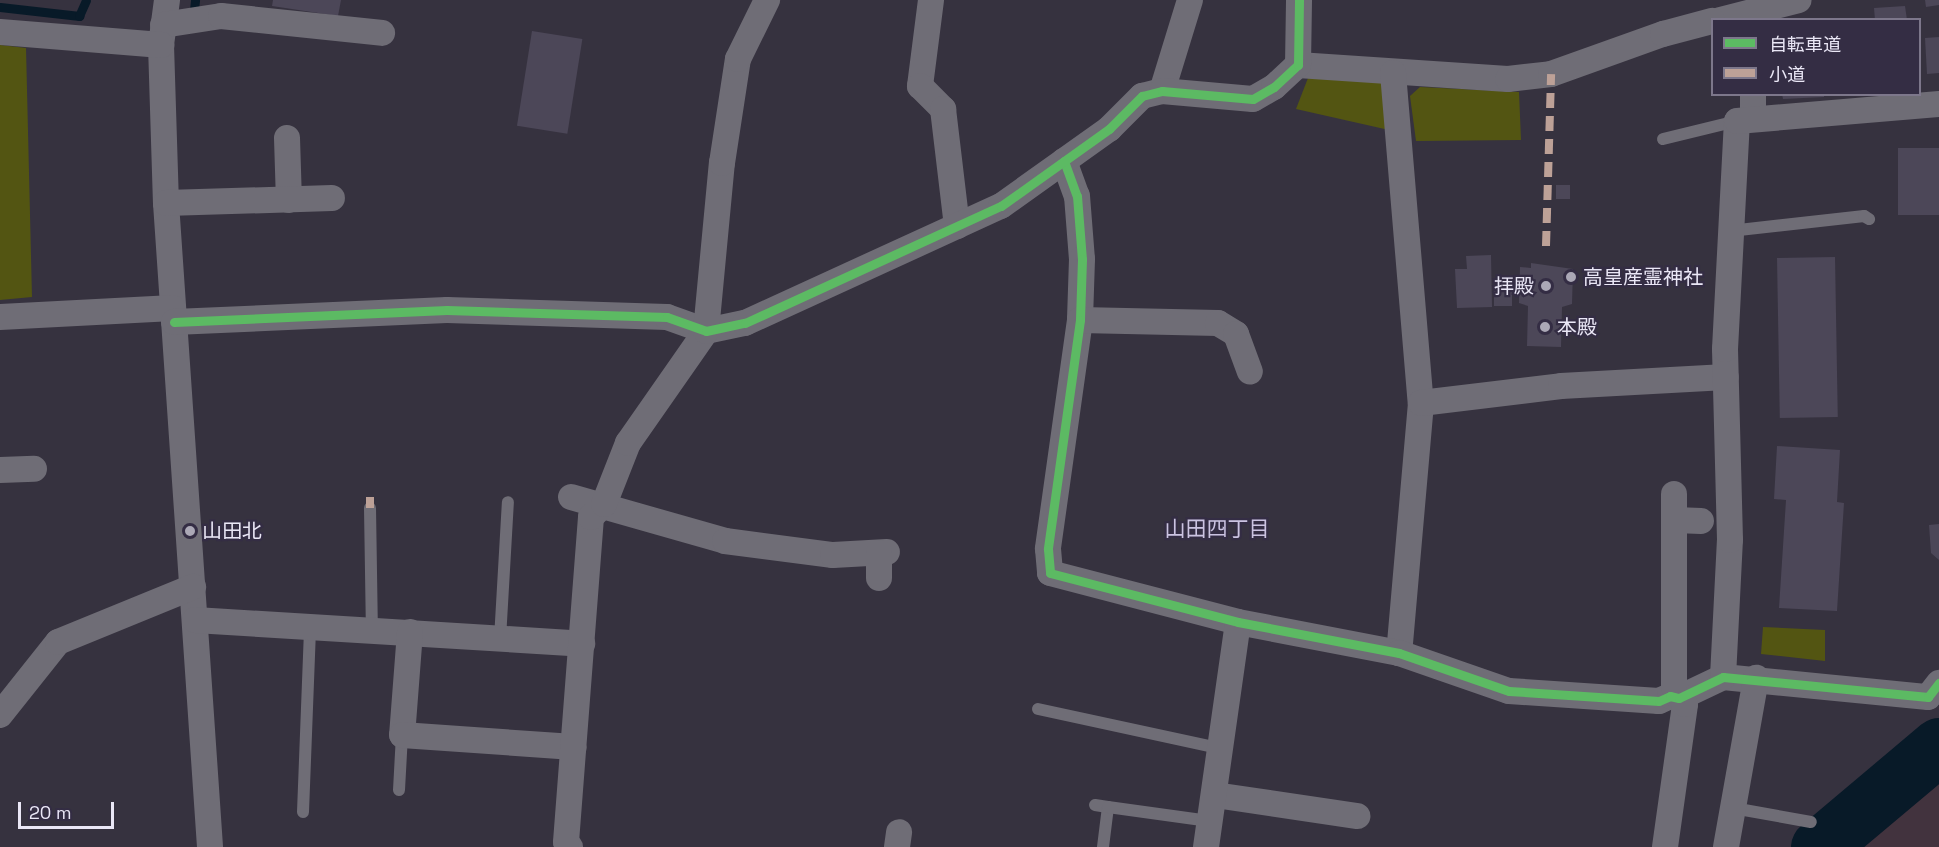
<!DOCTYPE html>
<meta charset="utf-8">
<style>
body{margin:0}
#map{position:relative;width:1939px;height:847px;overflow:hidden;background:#36323f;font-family:"Space Grotesk","Noto Sans JP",sans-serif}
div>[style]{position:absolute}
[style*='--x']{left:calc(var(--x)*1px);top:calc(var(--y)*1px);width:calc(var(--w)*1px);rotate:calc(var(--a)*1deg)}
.industrial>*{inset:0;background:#42333e}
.green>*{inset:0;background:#535512}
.stream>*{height:9px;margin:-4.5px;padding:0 4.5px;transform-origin:4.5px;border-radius:4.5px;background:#081a28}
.river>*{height:57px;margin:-28.5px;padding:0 28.5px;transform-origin:28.5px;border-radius:28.5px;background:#081a28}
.building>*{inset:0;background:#4c4758;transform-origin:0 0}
.lane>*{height:12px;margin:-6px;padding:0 6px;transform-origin:6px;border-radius:6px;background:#6f6d76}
.street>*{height:26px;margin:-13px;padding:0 13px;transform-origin:13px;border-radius:13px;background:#6f6d76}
.quiet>*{height:8px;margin-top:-4px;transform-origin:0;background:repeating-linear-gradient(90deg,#bda197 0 15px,transparent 0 23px)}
.cycleway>*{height:9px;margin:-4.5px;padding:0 4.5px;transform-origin:4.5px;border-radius:4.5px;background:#5cba63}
.dots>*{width:16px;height:16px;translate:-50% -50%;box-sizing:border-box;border:3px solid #342d44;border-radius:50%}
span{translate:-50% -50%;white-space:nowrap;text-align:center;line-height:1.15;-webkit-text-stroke:4.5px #342d44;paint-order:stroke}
.poi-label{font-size:20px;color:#eae7f6}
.left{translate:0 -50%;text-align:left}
.right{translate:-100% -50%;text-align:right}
.neighbourhood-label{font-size:21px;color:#cbc3e1}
.legend{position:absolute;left:1711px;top:18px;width:210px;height:78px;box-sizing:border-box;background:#342d44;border:2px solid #7d778b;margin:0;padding:8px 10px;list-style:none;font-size:18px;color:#eae7f6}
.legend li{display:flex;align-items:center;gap:12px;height:30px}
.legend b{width:30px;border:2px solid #7d778b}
.scale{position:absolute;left:18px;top:802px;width:96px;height:27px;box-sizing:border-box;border:3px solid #eae7f6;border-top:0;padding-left:8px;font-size:18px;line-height:21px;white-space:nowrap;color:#eae7f6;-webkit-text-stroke:4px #342d44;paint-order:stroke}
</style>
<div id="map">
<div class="industrial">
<div style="clip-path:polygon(1939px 770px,1939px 847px,1836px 847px,1851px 828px)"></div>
</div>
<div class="green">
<div style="clip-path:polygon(0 45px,26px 48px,32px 297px,0 300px)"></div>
<div style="clip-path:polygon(1308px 78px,1384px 83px,1389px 130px,1296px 109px)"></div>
<div style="clip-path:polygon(1420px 87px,1519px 92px,1521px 140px,1416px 141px,1410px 96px)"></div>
<div style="clip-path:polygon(1763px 627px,1825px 630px,1825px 661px,1761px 654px)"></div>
</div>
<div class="stream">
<div style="--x:0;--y:7;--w:80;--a:6.5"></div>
<div style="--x:79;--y:16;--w:17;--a:-66"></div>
<div style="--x:194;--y:10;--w:10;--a:-84"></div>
</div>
<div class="river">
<div style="--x:1819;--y:847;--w:157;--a:-40.1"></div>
</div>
<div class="building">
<div style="clip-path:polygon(273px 0,341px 0,338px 16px,272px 6px)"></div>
<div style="clip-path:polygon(1925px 0,1939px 0,1939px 5px,1926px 7px)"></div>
<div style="clip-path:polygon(1905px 6px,1907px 20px,1875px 20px,1874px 8px)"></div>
<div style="left:532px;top:31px;width:51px;height:96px;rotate:9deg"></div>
<div style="clip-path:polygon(1939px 37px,1939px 73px,1927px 74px,1925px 38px)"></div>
<div style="clip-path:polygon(1782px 94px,1824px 94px,1824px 97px,1783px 99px)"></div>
<div style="left:1939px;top:148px;width:67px;height:41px;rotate:90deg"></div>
<div style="left:1556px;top:185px;width:14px;height:14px"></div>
<div style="clip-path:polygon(1491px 255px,1492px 307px,1457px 308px,1455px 269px,1467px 269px,1466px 256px)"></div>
<div style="left:1835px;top:257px;width:160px;height:58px;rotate:89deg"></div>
<div style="clip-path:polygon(1531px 263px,1573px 269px,1572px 304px,1562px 307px,1561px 347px,1527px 346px,1528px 306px,1519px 303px,1520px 267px,1531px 268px)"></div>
<div style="left:1512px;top:291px;width:15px;height:18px;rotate:90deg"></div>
<div style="clip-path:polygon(1777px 446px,1840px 450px,1837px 502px,1844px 503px,1837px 611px,1779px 608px,1786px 500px,1774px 499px)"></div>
<div style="clip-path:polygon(1939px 524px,1939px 560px,1931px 553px,1929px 525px)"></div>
</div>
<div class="lane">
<div style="--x:1663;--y:139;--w:76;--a:-13.7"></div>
<div style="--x:1730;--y:231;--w:135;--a:-6.4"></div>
<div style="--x:1864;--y:216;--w:6;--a:31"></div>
<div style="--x:370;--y:508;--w:122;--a:89.1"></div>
<div style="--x:500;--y:639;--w:137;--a:-86.7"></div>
<div style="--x:1038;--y:709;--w:185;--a:12.2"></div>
<div style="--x:399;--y:790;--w:55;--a:-86.9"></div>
<div style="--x:1095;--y:805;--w:13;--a:9"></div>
<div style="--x:1733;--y:808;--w:79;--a:10.2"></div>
<div style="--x:303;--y:812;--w:185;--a:-87.8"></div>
<div style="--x:1103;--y:847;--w:40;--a:-82.9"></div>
<div style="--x:1108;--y:807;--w:102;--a:7.9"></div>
</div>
<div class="street">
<div style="--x:167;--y:0;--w:45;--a:97.6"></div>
<div style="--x:161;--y:45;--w:158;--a:88.2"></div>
<div style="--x:166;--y:203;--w:646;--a:86.09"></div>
<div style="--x:931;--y:0;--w:87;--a:97.3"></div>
<div style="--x:920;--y:86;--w:33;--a:45"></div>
<div style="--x:943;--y:109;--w:118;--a:83.2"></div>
<div style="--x:1720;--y:20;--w:81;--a:-14.2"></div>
<div style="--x:163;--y:25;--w:59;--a:-8.8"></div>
<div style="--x:221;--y:16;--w:162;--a:6"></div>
<div style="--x:0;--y:32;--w:162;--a:4.6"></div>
<div style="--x:1298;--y:65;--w:210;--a:3.8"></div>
<div style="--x:1508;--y:79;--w:43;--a:-6.6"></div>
<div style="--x:1551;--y:74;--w:119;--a:-19.7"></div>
<div style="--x:1663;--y:34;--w:51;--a:-14.9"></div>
<div style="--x:1393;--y:73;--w:331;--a:85.2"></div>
<div style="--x:1421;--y:403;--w:251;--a:95"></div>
<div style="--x:1162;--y:91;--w:95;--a:-72.9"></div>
<div style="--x:1753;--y:94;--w:25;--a:90"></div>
<div style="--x:287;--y:138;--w:62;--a:88.2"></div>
<div style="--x:1064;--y:161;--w:37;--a:70"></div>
<div style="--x:1077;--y:196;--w:63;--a:85.5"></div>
<div style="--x:1082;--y:259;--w:61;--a:91.9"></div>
<div style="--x:1080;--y:320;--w:231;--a:98"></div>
<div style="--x:1048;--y:549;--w:24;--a:85"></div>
<div style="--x:1050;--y:573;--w:194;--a:14.6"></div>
<div style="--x:1238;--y:622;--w:164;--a:10.9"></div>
<div style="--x:1399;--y:653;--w:116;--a:19.1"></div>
<div style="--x:1509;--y:691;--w:150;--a:3.8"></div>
<div style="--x:1659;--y:701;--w:12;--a:-24"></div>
<div style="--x:1670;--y:696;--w:9;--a:13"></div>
<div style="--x:1679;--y:698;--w:49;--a:-25.5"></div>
<div style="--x:1723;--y:677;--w:206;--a:5.6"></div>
<div style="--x:1928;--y:697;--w:18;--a:-52"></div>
<div style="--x:166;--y:203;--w:166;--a:-1.7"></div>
<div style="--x:0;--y:317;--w:173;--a:-3"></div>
<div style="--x:1080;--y:320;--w:138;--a:1.2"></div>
<div style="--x:1218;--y:323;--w:21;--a:31"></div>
<div style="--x:1236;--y:334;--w:40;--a:69.8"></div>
<div style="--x:174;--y:322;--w:273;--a:-2.5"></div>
<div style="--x:447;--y:310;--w:220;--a:1.8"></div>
<div style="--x:667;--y:317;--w:41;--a:19.7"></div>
<div style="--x:706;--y:331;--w:40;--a:-12"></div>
<div style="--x:745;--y:323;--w:281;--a:-24.6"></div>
<div style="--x:1001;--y:206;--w:133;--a:-35.5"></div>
<div style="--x:1109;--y:129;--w:47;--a:-45"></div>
<div style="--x:1142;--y:96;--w:21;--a:-14"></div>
<div style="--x:1162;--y:91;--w:91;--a:5"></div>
<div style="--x:1253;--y:99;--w:24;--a:-30"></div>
<div style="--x:1274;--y:87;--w:33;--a:-43"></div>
<div style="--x:1298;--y:65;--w:65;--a:-89.1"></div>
<div style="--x:1421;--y:403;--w:141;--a:-6.9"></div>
<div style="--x:1561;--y:386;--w:165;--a:-3.1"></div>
<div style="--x:0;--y:470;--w:34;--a:-2"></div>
<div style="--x:571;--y:497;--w:160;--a:15.9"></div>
<div style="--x:725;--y:541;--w:109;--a:7.4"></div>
<div style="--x:833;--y:555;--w:54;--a:-3.2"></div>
<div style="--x:1675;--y:520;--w:26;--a:2"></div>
<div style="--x:879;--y:578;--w:25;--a:-90"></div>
<div style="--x:195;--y:620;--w:388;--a:3.5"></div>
<div style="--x:410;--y:632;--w:103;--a:94.4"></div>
<div style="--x:402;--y:735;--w:172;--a:4"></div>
<div style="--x:1723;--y:677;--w:137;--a:-87.1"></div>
<div style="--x:1730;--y:540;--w:191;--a:-91.5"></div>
<div style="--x:1725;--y:349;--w:228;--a:-87"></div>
<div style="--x:1737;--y:121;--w:203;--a:-4.8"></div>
<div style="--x:0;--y:715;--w:93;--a:-51.5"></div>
<div style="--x:58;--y:642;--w:146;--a:-22.2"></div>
<div style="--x:1215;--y:795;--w:144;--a:8.4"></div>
<div style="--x:570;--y:847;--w:6;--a:-129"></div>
<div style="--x:566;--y:842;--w:326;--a:-85.6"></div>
<div style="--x:591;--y:517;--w:18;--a:-45"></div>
<div style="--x:604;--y:504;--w:66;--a:-68.5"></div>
<div style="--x:628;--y:443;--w:136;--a:-55.1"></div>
<div style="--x:706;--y:331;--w:169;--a:-84.6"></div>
<div style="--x:722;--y:163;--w:105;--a:-81.3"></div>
<div style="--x:738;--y:59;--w:66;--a:-63.8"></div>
<div style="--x:897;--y:847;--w:15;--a:-82"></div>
<div style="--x:1206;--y:847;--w:227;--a:-81.9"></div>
<div style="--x:1665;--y:847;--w:144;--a:-82"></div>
<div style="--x:1685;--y:704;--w:20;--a:-123"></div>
<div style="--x:1674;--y:687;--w:193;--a:-90"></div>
<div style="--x:1726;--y:847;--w:172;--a:-79.9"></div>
</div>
<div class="quiet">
<div style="--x:1546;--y:246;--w:172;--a:-88.3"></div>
<div style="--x:370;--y:508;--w:11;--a:-90"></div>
</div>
<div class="cycleway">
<div style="--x:1064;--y:161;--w:37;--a:70"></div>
<div style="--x:1077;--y:196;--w:63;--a:85.5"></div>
<div style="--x:1082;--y:259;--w:61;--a:91.9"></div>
<div style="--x:1080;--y:320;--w:231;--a:98"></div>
<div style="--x:1048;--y:549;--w:24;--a:85"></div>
<div style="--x:1050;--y:573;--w:194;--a:14.6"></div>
<div style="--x:1238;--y:622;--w:164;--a:10.9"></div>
<div style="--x:1399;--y:653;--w:116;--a:19.1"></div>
<div style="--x:1509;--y:691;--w:150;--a:3.8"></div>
<div style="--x:1659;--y:701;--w:12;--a:-24"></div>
<div style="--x:1670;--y:696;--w:9;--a:13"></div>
<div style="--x:1679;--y:698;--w:49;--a:-25.5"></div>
<div style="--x:1723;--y:677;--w:206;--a:5.6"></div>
<div style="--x:1928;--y:697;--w:18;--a:-52"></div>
<div style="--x:174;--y:322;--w:273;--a:-2.5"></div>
<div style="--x:447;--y:310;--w:220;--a:1.8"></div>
<div style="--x:667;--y:317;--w:41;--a:19.7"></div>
<div style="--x:706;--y:331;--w:40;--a:-12"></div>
<div style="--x:745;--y:323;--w:281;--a:-24.6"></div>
<div style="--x:1001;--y:206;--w:133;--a:-35.5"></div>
<div style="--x:1109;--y:129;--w:47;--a:-45"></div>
<div style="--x:1142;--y:96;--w:21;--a:-14"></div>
<div style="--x:1162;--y:91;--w:91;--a:5"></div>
<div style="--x:1253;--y:99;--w:24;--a:-30"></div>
<div style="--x:1274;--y:87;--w:33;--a:-43"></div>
<div style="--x:1298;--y:65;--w:65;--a:-89.1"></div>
</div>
<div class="dots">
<div style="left:1571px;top:277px;background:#aba8b6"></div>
<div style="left:1546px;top:286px;background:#aba8b6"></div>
<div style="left:1545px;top:327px;background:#aba8b6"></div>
<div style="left:190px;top:531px;background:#aba8b6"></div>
</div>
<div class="poi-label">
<span class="left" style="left:1583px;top:277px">高皇産霊神社</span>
<span class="right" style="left:1534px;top:286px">拝殿</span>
<span class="left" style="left:1557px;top:327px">本殿</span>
<span class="left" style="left:202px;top:531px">山田北</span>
</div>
<div class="neighbourhood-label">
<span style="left:1217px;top:529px">山田四丁目</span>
</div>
<ul class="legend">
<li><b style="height:8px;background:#5cba63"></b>自転車道</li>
<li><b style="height:8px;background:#bda197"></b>小道</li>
</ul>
<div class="scale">20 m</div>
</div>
